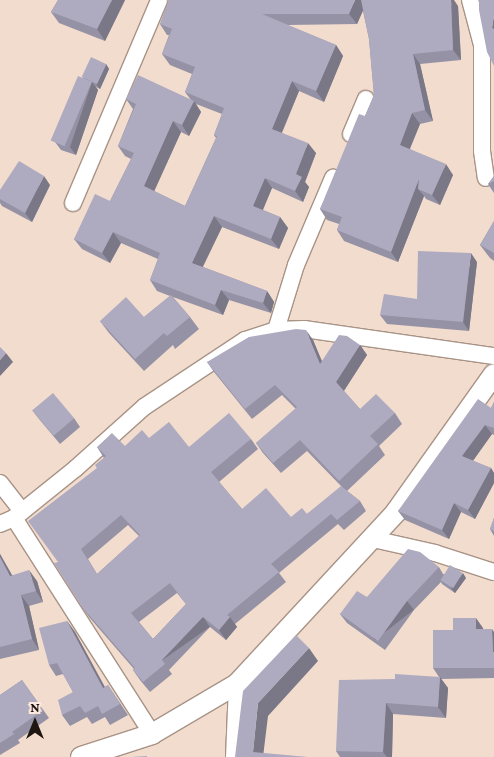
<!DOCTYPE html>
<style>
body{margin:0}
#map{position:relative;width:494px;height:757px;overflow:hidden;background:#f2dccd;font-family:"Crimson Pro",serif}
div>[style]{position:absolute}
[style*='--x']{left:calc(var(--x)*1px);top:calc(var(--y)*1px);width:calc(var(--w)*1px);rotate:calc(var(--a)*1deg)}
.roads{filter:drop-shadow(1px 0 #a89386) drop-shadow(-1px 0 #a89386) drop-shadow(0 1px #a89386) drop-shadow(0 -1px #a89386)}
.minor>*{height:16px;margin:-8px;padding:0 8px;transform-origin:8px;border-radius:8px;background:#fff}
.tertiary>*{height:20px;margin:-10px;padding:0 10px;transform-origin:10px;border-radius:10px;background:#fff}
.wall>*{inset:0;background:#9692a5}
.shaded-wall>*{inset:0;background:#7a7786;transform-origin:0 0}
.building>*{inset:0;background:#aeaac0;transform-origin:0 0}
span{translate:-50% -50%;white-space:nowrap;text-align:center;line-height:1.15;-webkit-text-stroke:4px #fceade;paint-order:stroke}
.north{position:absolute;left:10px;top:697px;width:50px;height:50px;-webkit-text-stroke:4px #fceade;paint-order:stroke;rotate:0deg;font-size:14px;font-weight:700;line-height:20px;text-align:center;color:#1e1611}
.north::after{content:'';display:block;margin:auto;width:18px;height:22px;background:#1e1611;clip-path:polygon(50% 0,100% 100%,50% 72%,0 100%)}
</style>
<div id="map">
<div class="roads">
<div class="minor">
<div style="--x:470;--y:0;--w:47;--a:75.1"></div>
<div style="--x:482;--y:45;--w:106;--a:90"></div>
<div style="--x:482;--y:151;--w:27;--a:82"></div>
<div style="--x:351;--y:134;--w:38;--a:-67"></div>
<div style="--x:73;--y:203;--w:220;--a:-67"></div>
<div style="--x:276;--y:330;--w:68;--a:-72.9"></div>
<div style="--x:296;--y:265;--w:95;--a:-67"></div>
<div style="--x:0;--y:483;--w:36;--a:52"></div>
<div style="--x:14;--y:518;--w:256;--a:57.4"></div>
<div style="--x:0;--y:524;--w:15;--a:-23"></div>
<div style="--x:14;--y:518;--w:78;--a:-38.8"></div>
<div style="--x:75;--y:469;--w:93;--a:-41.9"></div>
<div style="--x:144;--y:407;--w:121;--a:-33.6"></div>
<div style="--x:245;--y:340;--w:33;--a:-18"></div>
<div style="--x:276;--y:330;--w:28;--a:-2"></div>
<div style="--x:304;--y:329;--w:192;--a:8.1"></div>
<div style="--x:373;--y:539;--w:64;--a:12.7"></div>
<div style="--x:435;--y:553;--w:62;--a:17.9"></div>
<div style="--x:234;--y:757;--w:73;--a:-87.6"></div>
</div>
<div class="tertiary">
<div style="--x:81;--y:757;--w:75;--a:-17.9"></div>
<div style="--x:152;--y:734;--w:99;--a:-30.5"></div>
<div style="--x:237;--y:684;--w:234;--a:-47.2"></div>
<div style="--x:396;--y:512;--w:169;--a:-54.6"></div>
</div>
</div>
<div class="wall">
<div style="clip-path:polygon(58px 0,125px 0,105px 41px,59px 23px,51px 12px)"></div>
<div style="clip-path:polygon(evenodd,169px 0,458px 6px,461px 60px,420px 64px,433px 121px,420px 124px,410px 149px,453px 175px,440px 205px,426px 199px,424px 196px,398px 262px,344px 241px,337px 230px,339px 224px,327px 220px,320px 209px,365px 116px,374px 95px,369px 39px,363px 11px,357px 24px,287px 25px,336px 45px,343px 56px,324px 102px,299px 91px,282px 133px,316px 153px,305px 182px,309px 187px,303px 202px,272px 188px,263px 210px,280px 217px,288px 228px,279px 249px,222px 227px,203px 267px,267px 291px,274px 302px,271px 313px,229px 300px,223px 315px,173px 297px,190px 317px,199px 329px,175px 349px,173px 345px,144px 371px,109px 333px,100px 321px,144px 317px,170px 296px,157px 291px,150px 280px,158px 259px,121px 243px,110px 263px,82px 249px,74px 239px,110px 201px,131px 159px,125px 156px,118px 146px,133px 109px,126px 99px,191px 100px,185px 92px,192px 74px,170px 65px,162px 54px,169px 35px,167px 35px,160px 24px,169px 0,196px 104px,222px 114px,214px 135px,216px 138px,185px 206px,154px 191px,181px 132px,189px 136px,201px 112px,196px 104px)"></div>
<div style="clip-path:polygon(106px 64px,109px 69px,100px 89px,96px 87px,98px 90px,76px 155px,61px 150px,55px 142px,83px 78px)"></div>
<div style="clip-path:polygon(494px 176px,494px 193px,488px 184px)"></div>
<div style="clip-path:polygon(50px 185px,32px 222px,2px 206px,0 203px,0 190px)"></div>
<div style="clip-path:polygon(494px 221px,494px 261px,490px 258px,480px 245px)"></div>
<div style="clip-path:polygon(477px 262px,469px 331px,387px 324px,380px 315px,417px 299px)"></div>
<div style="clip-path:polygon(evenodd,313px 340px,322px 361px,360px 345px,367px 355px,344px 391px,360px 409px,395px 413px,402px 424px,379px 446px,385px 455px,347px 491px,360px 501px,366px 511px,344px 530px,338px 524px,279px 573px,286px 582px,235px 624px,237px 627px,226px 640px,210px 627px,169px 670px,172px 674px,150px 692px,140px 680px,133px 670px,134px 669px,89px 617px,82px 607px,58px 562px,97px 468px,104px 458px,97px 447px,125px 446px,149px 438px,189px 447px,251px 439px,258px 449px,219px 482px,242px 509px,291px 517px,307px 514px,342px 487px,307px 451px,281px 473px,263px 453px,256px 443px,296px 409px,282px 395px,252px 419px,214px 372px,207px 362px,313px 340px,128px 525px,139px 536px,97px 574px,88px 559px,128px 525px,313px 340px,177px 593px,186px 604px,153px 639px,139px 622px,177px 593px)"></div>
<div style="clip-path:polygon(494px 402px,494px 435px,492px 434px,473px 461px,491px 468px,494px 473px,494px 483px,475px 519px,461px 512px,449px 539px,405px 520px,398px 511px,491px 408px)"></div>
<div style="clip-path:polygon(32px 410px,74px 418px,80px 427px,60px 444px,39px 419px)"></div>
<div style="clip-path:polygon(494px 518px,494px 536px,490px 529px)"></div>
<div style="clip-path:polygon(0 554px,12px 575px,37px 581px,43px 602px,29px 606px,39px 650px,0 659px)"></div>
<div style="clip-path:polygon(439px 567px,443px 574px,466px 578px,455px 593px,442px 584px,441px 582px,414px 610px,385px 650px,347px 623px,340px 614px,367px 597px)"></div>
<div style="clip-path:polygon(67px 621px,75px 632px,105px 687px,108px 685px,128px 715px,110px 725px,105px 717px,92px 724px,87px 717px,70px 726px,62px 715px,73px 692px,63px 674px,56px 676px,49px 665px)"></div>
<div style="clip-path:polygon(483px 628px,483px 629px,494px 632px,494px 678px,441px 679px,448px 688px,446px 718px,393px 714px,392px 757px,340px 757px,336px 751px,395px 679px,439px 677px,433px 668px,453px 630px)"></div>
<div style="clip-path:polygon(22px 680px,49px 718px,18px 740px,20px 743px,0 755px,0 695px)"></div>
</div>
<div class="shaded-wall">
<div style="clip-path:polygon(112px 0,125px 0,105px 41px,97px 29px)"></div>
<div style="clip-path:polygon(355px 0,364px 0,366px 3px,357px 24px,349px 14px)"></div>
<div style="clip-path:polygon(451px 0,454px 0,458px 6px,461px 60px,453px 50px)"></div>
<div style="clip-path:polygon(494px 15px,494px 32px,492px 28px)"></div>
<div style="clip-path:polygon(336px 45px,343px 56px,324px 102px,316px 91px)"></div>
<div style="clip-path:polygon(413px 54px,420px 64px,433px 121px,425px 110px)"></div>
<div style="clip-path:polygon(106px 64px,109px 69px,100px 89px,96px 84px)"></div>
<div style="clip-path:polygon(292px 81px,299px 91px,279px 139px,272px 129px)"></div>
<div style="clip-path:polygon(92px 82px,98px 90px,76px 155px,70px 147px)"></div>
<div style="clip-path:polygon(194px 101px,201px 112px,189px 136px,182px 125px)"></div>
<div style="clip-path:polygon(412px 113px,420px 124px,407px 155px,400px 145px)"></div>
<div style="clip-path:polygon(173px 121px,181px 132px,152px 196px,144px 186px)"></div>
<div style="clip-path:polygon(308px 143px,316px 153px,305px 182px,309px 187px,303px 202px,295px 191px,296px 174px)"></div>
<div style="clip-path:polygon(446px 164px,453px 175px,440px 205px,432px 195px)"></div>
<div style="clip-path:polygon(44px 176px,50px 185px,32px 222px,25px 213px)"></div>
<div style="clip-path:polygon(265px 178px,272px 188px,260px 216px,253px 206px)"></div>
<div style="clip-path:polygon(419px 179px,418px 189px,424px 196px,398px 262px,391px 252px)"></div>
<div style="clip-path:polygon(214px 216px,222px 227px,199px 274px,192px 263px)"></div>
<div style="clip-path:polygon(280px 217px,288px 228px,279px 249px,271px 239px)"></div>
<div style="clip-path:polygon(113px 232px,121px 243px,110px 263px,102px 253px)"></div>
<div style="clip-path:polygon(471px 253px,477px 262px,469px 331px,463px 322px)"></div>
<div style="clip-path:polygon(221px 290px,229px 300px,223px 315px,215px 305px)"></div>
<div style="clip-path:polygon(267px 291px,274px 302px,271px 313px,263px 303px)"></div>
<div style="clip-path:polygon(306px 330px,313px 340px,327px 374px,320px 364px)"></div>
<div style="clip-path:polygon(360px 345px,367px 355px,343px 392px,336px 382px)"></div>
<div style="clip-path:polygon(6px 353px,13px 362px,0 376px,0 360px)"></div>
<div style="clip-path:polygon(485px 425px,492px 434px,469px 466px,462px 456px)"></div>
<div style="clip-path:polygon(491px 468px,494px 473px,494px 483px,475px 519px,468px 510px)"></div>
<div style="clip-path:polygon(454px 503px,461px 512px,449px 539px,442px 530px)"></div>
<div style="clip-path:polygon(0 554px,18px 586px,10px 576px,0 557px)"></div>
<div style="clip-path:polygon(29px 570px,37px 581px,43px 602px,36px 591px)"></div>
<div style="clip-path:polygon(463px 573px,466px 578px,455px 593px,451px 588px)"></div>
<div style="clip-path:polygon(21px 595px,29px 606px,39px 650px,32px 639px)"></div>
<div style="left:407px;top:601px;width:11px;height:49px;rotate:52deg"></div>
<div style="left:203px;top:617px;width:12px;height:59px;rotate:55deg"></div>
<div style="clip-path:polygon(230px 617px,237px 627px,226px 640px,219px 630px)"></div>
<div style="clip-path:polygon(476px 618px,483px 628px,484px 640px,476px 629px)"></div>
<div style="clip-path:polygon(67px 621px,75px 632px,111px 699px,103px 688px)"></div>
<div style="clip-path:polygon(492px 629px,494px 632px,494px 654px,493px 652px)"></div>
<div style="clip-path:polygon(309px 648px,318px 661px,268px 716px,263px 757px,253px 752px,258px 703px)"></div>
<div style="clip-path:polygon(440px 677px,448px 688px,446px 718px,438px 707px)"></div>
<div style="clip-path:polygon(386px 703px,393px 714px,392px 757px,387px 757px,383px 752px)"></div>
</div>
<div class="building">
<div style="clip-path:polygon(58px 0,112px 0,97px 29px,51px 12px)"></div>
<div style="clip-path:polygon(169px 0,355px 0,349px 14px,262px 14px,336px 45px,316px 91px,292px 81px,272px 129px,308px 143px,296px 174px,302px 177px,295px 191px,265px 178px,253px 206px,280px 217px,271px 239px,214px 216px,192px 263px,267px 291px,263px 303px,221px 290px,215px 305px,150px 280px,160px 253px,113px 232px,102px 253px,74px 239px,95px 194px,110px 201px,134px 153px,118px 146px,136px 104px,126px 99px,138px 75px,194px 101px,182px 125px,173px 121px,144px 186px,185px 206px,217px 136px,214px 135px,224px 108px,185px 92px,195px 67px,162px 54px,172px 29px,160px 24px)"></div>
<div style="clip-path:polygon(361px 0,451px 0,453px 50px,413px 54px,425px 110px,412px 113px,400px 145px,446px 164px,432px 195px,418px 189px,419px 179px,391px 252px,337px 230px,342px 217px,320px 209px,359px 114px,365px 116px,374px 95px,369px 39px)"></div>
<div style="clip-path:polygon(479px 0,494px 0,494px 15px,492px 28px,494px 29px,494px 66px,487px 52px,479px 10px)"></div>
<div style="left:91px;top:57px;width:17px;height:22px;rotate:25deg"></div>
<div style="left:78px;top:76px;width:15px;height:70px;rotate:23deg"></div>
<div style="clip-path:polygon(19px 161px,44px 176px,25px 213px,0 199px,0 190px)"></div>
<div style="clip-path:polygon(494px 176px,494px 181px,488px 184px)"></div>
<div style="clip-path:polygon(494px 221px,494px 253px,480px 245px)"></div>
<div style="clip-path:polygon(418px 251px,471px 253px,463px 322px,380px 315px,384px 294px,417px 299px)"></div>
<div style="clip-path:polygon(171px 295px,190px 317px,167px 336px,164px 333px,135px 359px,100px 321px,126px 297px,144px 317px)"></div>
<div style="clip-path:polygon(296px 329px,306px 330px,320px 364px,339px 335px,347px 336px,360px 345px,336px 382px,360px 409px,376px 394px,395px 413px,370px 436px,378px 444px,339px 481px,300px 440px,273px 463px,256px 443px,297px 407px,275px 385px,245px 409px,207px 362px,249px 337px)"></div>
<div style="clip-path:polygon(0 347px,6px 353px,0 360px)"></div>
<div style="left:53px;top:393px;width:33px;height:27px;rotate:50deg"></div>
<div style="clip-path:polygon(478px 399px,491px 408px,494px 402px,494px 428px,485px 425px,462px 456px,491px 468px,468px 510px,454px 503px,442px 530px,398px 511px)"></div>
<div style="clip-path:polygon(evenodd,229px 413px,251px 439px,211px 472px,242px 509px,266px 488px,291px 517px,302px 508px,307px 514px,341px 486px,360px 501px,337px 520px,331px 514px,271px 564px,279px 572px,227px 615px,230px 617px,219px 630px,203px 617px,162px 660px,165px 664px,143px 682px,133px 670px,135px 668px,82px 607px,54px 563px,58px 562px,28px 521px,97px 468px,95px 465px,106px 456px,97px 447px,112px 433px,125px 446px,142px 430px,149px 438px,169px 422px,189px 447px,229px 413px,121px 515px,140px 535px,97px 574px,81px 549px,121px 515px,229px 413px,170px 583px,186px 604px,153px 639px,131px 613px,170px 583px)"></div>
<div style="clip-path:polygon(494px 518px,494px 531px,490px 529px)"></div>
<div style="clip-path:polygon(408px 549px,420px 552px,439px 567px,407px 601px,378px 641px,340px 614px,357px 591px,367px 597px)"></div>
<div style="clip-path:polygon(0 557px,10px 576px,29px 570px,36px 591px,21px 595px,32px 639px,0 647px)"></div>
<div style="left:450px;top:565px;width:15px;height:18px;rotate:32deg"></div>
<div style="clip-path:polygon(453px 618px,476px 618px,476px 629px,492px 629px,493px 652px,494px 652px,494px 668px,433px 668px,433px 630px,453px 630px)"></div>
<div style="clip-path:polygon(67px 621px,103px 688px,108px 685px,120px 704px,102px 714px,98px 706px,85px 713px,80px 706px,62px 715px,58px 700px,73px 692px,57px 663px,49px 665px,39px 628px)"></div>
<div style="clip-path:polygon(296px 635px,309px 648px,258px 703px,253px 752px,308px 757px,235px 757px,243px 691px)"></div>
<div style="clip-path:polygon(395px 674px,440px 677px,438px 707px,386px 703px,383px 752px,336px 751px,339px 680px,395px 679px)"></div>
<div style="clip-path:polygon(22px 680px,43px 710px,12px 732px,14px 734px,0 743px,0 695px)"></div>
<div style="clip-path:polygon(147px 756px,147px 757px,131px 757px)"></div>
</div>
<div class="north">N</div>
</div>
